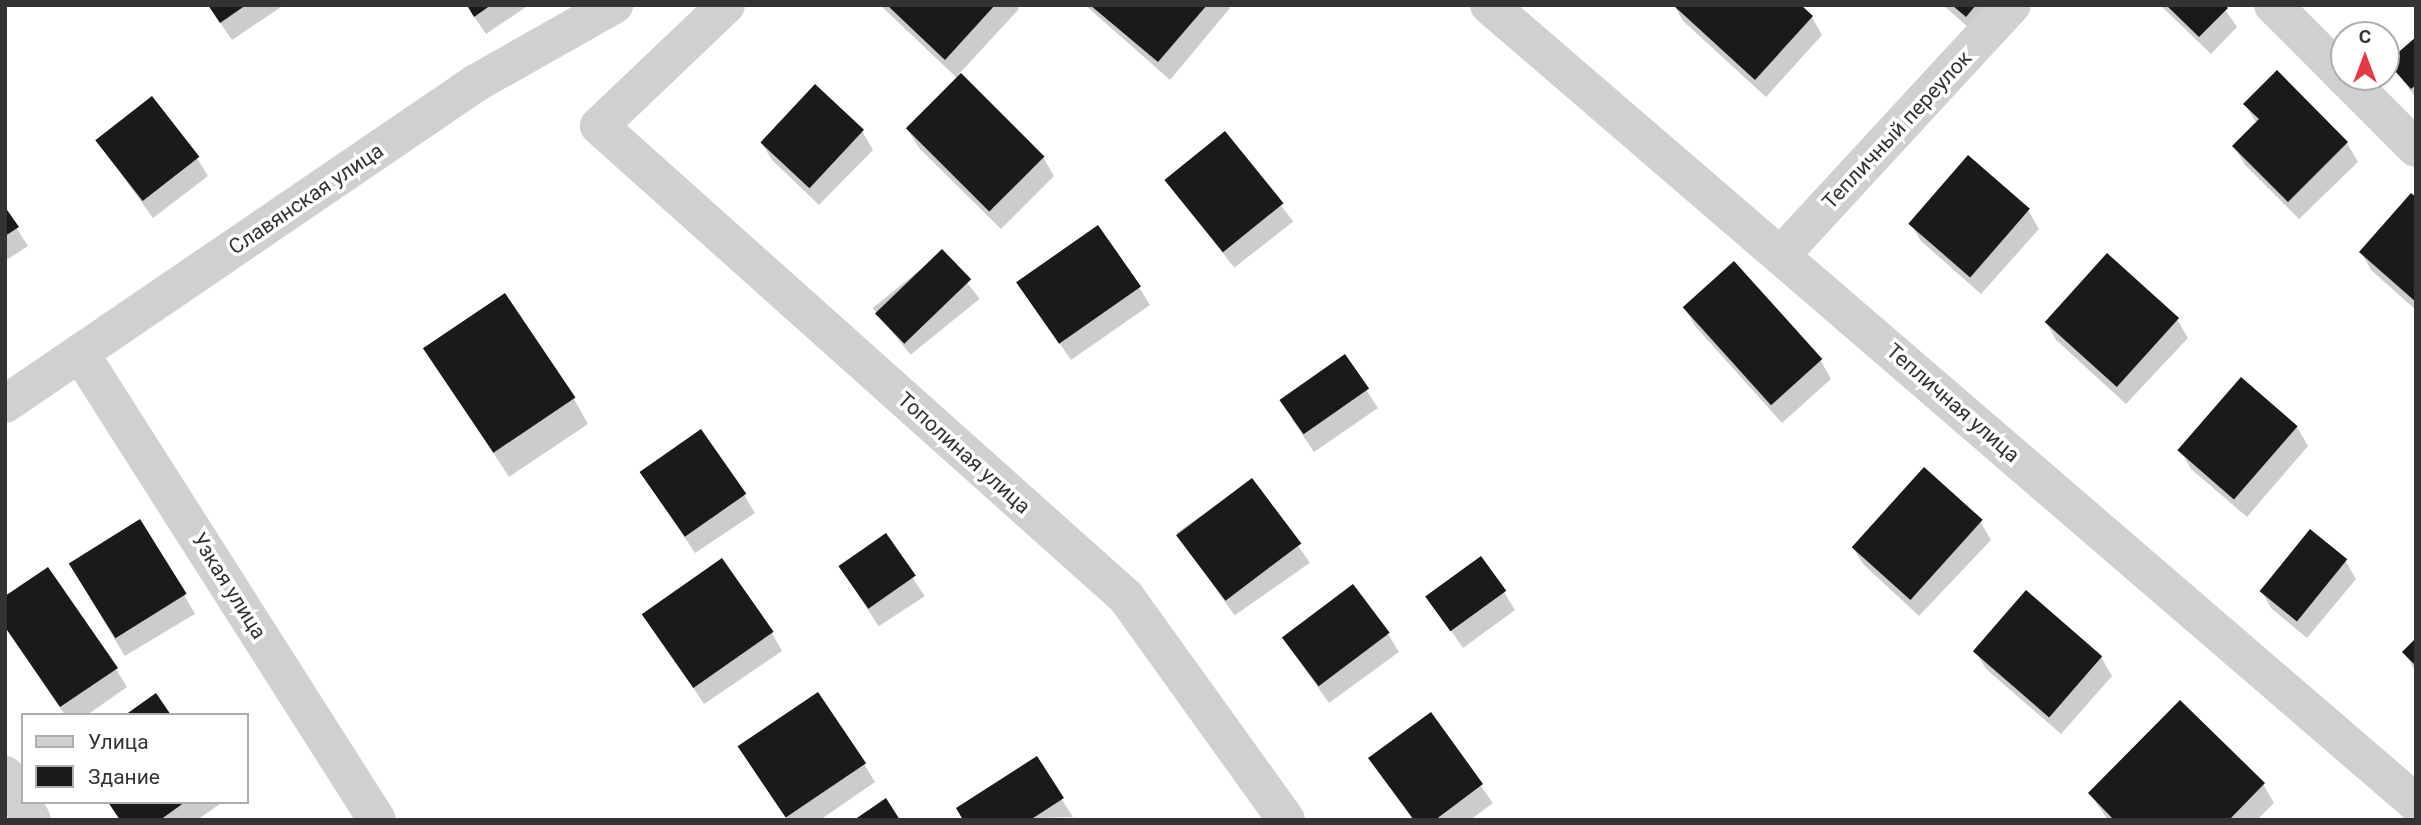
<!DOCTYPE html>
<meta charset="utf-8">
<style>
body{margin:0}
#map{position:relative;width:2421px;height:825px;overflow:hidden;background:#fff;font-family:Roboto,sans-serif}
div>[style]{position:absolute}
[style*='--x']{left:calc(var(--x)*1px);top:calc(var(--y)*1px);width:calc(var(--w)*1px);rotate:calc(var(--a)*1deg)}
.shadow>*{inset:0;background:#0003;transform-origin:0 0}
.building>*{inset:0;background:#1a1a1a;transform-origin:0 0}
.minor>*{height:38px;margin:-19px;padding:0 19px;transform-origin:19px;border-radius:19px;background:#d0d0d0}
span{translate:-50% -50%;white-space:nowrap;text-align:center;line-height:1.15;-webkit-text-stroke:7px #fff;paint-order:stroke}
.street-label{font-size:21px;color:#333}
.frame{position:absolute;inset:0;border:7px solid #333;pointer-events:none}
.legend{position:absolute;left:21px;top:713px;width:228px;height:91px;box-sizing:border-box;background:#fff;border:2px solid #adadad;margin:0;padding:9px 12px;list-style:none;font-size:21px;color:#333}
.legend li{display:flex;align-items:center;gap:14px;height:35px}
.legend b{width:35px;border:2px solid #adadad}
.north{position:absolute;left:2330px;top:21px;width:70px;height:70px;box-sizing:border-box;background:#fff;border:2px solid #adadad;border-radius:50%;rotate:0deg;font-size:19px;font-weight:700;line-height:28px;text-align:center;color:#333}
.north::after{content:'';display:block;margin:auto;width:24px;height:32px;background:#e63946;clip-path:polygon(50% 0,100% 100%,50% 72%,0 100%)}
</style>
<div id="map">
<div class="shadow">
<div style="clip-path:polygon(208px 5px,284px 5px,232px 40px)"></div>
<div style="clip-path:polygon(466px 5px,529px 5px,486px 34px)"></div>
<div style="clip-path:polygon(880px 5px,1017px 5px,1019px 9px,959px 74px,1043px 157px,1054px 176px,1001px 229px,919px 148px,908px 130px,958px 79px)"></div>
<div style="clip-path:polygon(1085px 5px,1228px 5px,1230px 8px,1170px 80px)"></div>
<div style="clip-path:polygon(1674px 5px,1812px 17px,1822px 35px,1766px 97px,1683px 21px)"></div>
<div style="clip-path:polygon(1943px 5px,2002px 5px,1977px 35px)"></div>
<div style="clip-path:polygon(2160px 5px,2222px 5px,2237px 27px,2211px 54px)"></div>
<div style="clip-path:polygon(2416px 39px,2416px 98px,2390px 63px)"></div>
<div style="clip-path:polygon(2277px 73px,2347px 143px,2358px 162px,2299px 219px,2245px 165px,2234px 146px,2257px 124px,2245px 104px)"></div>
<div style="clip-path:polygon(862px 131px,873px 150px,819px 205px,772px 160px,761px 142px)"></div>
<div style="left:1225px;top:134px;width:111px;height:75px;rotate:52deg"></div>
<div style="clip-path:polygon(96px 139px,197px 158px,208px 176px,153px 218px)"></div>
<div style="clip-path:polygon(2416px 200px,2416px 310px,2371px 270px,2361px 252px)"></div>
<div style="clip-path:polygon(5px 210px,28px 246px,5px 261px)"></div>
<div style="clip-path:polygon(2028px 210px,2039px 229px,1981px 294px,1921px 241px,1910px 223px)"></div>
<div style="left:942px;top:252px;width:60px;height:89px;rotate:51deg"></div>
<div style="clip-path:polygon(1018px 282px,1139px 287px,1150px 305px,1071px 360px)"></div>
<div style="clip-path:polygon(1684px 307px,1821px 361px,1831px 379px,1782px 423px,1695px 326px)"></div>
<div style="clip-path:polygon(2177px 319px,2188px 338px,2126px 404px,2056px 340px,2046px 322px)"></div>
<div style="clip-path:polygon(426px 349px,574px 399px,588px 424px,509px 477px)"></div>
<div style="clip-path:polygon(1345px 357px,1378px 408px,1314px 452px,1292px 419px)"></div>
<div style="clip-path:polygon(2241px 380px,2297px 427px,2308px 446px,2247px 517px,2191px 469px,2181px 451px)"></div>
<div style="clip-path:polygon(641px 472px,744px 495px,755px 513px,695px 553px)"></div>
<div style="left:1252px;top:480px;width:101px;height:92px;rotate:55deg"></div>
<div style="clip-path:polygon(1980px 521px,1991px 540px,1919px 616px,1863px 564px,1852px 546px)"></div>
<div style="left:140px;top:522px;width:107px;height:82px;rotate:59deg"></div>
<div style="left:885px;top:535px;width:73px;height:55px;rotate:57deg"></div>
<div style="clip-path:polygon(2345px 560px,2356px 579px,2307px 638px,2271px 608px,2261px 590px)"></div>
<div style="clip-path:polygon(1504px 592px,1515px 610px,1463px 648px,1428px 597px)"></div>
<div style="clip-path:polygon(644px 614px,772px 633px,782px 651px,704px 704px)"></div>
<div style="clip-path:polygon(5px 627px,116px 669px,127px 687px,87px 715px,65px 715px)"></div>
<div style="clip-path:polygon(1388px 634px,1399px 652px,1329px 703px,1283px 638px)"></div>
<div style="clip-path:polygon(2416px 641px,2416px 672px,2404px 652px)"></div>
<div style="clip-path:polygon(1975px 651px,2101px 657px,2112px 676px,2061px 734px,1986px 669px)"></div>
<div style="clip-path:polygon(1430px 715px,1493px 803px,1470px 820px,1413px 820px,1370px 758px)"></div>
<div style="clip-path:polygon(1036px 759px,1073px 817px,964px 820px)"></div>
<div style="clip-path:polygon(864px 764px,875px 782px,820px 820px,788px 820px,751px 766px)"></div>
<div style="clip-path:polygon(2263px 784px,2274px 803px,2257px 820px,2108px 820px,2090px 794px)"></div>
<div style="clip-path:polygon(108px 802px,223px 802px,197px 820px,120px 820px)"></div>
</div>
<div class="building">
<div style="clip-path:polygon(208px 5px,246px 5px,220px 23px)"></div>
<div style="clip-path:polygon(467px 5px,491px 5px,474px 17px)"></div>
<div style="clip-path:polygon(887px 5px,995px 5px,945px 60px)"></div>
<div style="clip-path:polygon(1090px 5px,1207px 5px,1158px 62px)"></div>
<div style="clip-path:polygon(1673px 5px,1801px 5px,1813px 16px,1755px 80px)"></div>
<div style="clip-path:polygon(1952px 5px,1976px 5px,1966px 17px)"></div>
<div style="clip-path:polygon(2166px 5px,2225px 5px,2228px 8px,2199px 37px)"></div>
<div style="clip-path:polygon(2416px 37px,2416px 85px,2411px 89px,2387px 62px)"></div>
<div style="clip-path:polygon(2277px 70px,2348px 142px,2288px 202px,2232px 146px,2259px 119px,2243px 104px)"></div>
<div style="left:961px;top:73px;width:118px;height:78px;rotate:45deg"></div>
<div style="left:815px;top:84px;width:67px;height:80px;rotate:43deg"></div>
<div style="left:152px;top:96px;width:77px;height:72px;rotate:52deg"></div>
<div style="left:1225px;top:131px;width:93px;height:78px;rotate:51deg"></div>
<div style="left:1968px;top:155px;width:82px;height:91px;rotate:41deg"></div>
<div style="clip-path:polygon(2411px 193px,2416px 197px,2416px 302px,2359px 252px)"></div>
<div style="clip-path:polygon(5px 207px,19px 227px,5px 236px)"></div>
<div style="left:1098px;top:225px;width:75px;height:100px;rotate:55deg"></div>
<div style="left:942px;top:249px;width:42px;height:93px;rotate:46deg"></div>
<div style="left:2107px;top:253px;width:97px;height:93px;rotate:42deg"></div>
<div style="left:1734px;top:261px;width:132px;height:69px;rotate:48deg"></div>
<div style="left:505px;top:293px;width:126px;height:99px;rotate:56deg"></div>
<div style="left:1345px;top:354px;width:42px;height:80px;rotate:55deg"></div>
<div style="left:2241px;top:377px;width:75px;height:97px;rotate:41deg"></div>
<div style="left:701px;top:429px;width:79px;height:75px;rotate:55deg"></div>
<div style="left:1924px;top:467px;width:79px;height:108px;rotate:42deg"></div>
<div style="left:1252px;top:478px;width:82px;height:95px;rotate:53deg"></div>
<div style="left:140px;top:519px;width:88px;height:84px;rotate:58deg"></div>
<div style="left:2310px;top:529px;width:48px;height:80px;rotate:39deg"></div>
<div style="left:886px;top:533px;width:52px;height:58px;rotate:55deg"></div>
<div style="left:1481px;top:556px;width:43px;height:69px;rotate:54deg"></div>
<div style="left:722px;top:558px;width:90px;height:98px;rotate:55deg"></div>
<div style="clip-path:polygon(48px 567px,118px 668px,60px 707px,5px 627px,5px 596px)"></div>
<div style="left:1353px;top:584px;width:61px;height:89px;rotate:53deg"></div>
<div style="left:2026px;top:590px;width:101px;height:81px;rotate:41deg"></div>
<div style="clip-path:polygon(2416px 638px,2416px 666px,2402px 652px)"></div>
<div style="left:818px;top:692px;width:86px;height:97px;rotate:56deg"></div>
<div style="clip-path:polygon(156px 693px,171px 715px,125px 715px)"></div>
<div style="clip-path:polygon(2180px 700px,2265px 783px,2229px 820px,2114px 820px,2088px 793px)"></div>
<div style="clip-path:polygon(1431px 712px,1483px 784px,1435px 820px,1414px 820px,1368px 758px)"></div>
<div style="clip-path:polygon(1037px 756px,1064px 798px,1030px 820px,963px 820px,956px 808px)"></div>
<div style="clip-path:polygon(886px 798px,900px 820px,854px 820px)"></div>
<div style="clip-path:polygon(108px 802px,185px 802px,160px 820px,120px 820px)"></div>
</div>
<div class="minor">
<div style="--x:726;--y:5;--w:175;--a:136.4"></div>
<div style="--x:599;--y:126;--w:707;--a:41.79"></div>
<div style="--x:1126;--y:597;--w:274;--a:54.3"></div>
<div style="--x:1489;--y:5;--w:1223;--a:40.72"></div>
<div style="--x:2273;--y:5;--w:100;--a:45"></div>
<div style="--x:2345;--y:77;--w:100;--a:45"></div>
<div style="--x:1781;--y:255;--w:340;--a:-47.3"></div>
<div style="--x:80;--y:353;--w:553;--a:57.54"></div>
<div style="--x:5;--y:404;--w:570;--a:-34.28"></div>
<div style="--x:476;--y:83;--w:159;--a:-29.5"></div>
<div style="--x:5;--y:775;--w:52;--a:59"></div>
</div>
<div class="street-label">
<span style="left:1897px;top:130px;rotate:-47deg">Тепличный переулок</span>
<span style="left:306px;top:199px;rotate:-34deg">Славянская улица</span>
<span style="left:1953px;top:403px;rotate:41deg">Тепличная улица</span>
<span style="left:964px;top:453px;rotate:42deg">Тополиная улица</span>
<span style="left:229px;top:586px;rotate:58deg">Узкая улица</span>
</div>
<div class="frame"></div>
<ul class="legend">
<li><b style="height:9px;background:#d0d0d0"></b>Улица</li>
<li><b style="height:19px;background:#1a1a1a"></b>Здание</li>
</ul>
<div class="north">С</div>
</div>
